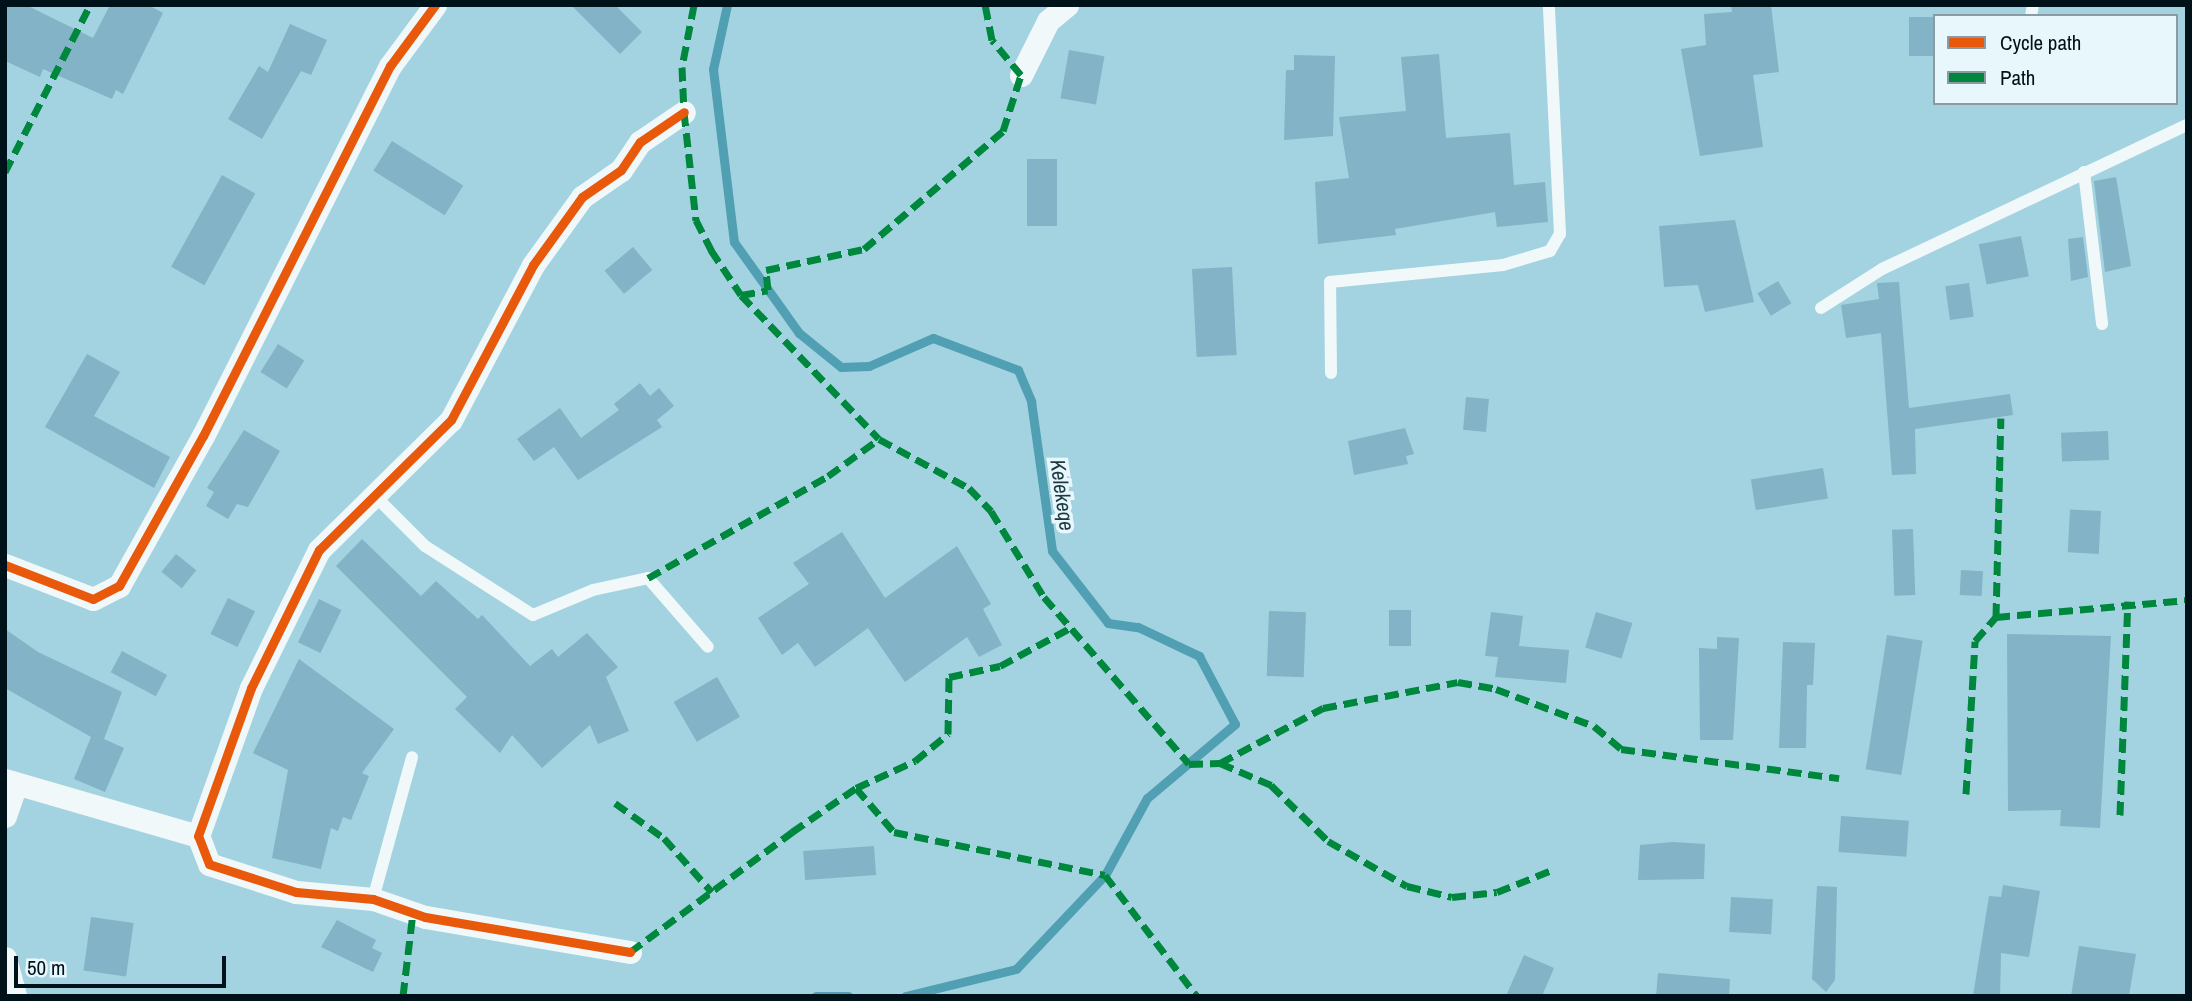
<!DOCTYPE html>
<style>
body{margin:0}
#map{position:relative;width:2192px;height:1001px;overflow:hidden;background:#a3d3e0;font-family:"Archivo Narrow",sans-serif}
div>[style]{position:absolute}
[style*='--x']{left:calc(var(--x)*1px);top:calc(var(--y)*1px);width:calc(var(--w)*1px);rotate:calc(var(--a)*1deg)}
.stream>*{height:9px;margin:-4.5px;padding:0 4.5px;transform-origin:4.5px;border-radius:4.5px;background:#509fb2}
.building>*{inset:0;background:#82b3c6;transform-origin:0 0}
.service>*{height:12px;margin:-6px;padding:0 6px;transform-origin:6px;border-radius:6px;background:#f1f8fa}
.minor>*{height:23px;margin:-11.5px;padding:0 11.5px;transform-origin:11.5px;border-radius:11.5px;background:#f1f8fa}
.quiet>*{height:7px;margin-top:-3.5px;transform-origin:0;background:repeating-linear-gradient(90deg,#00873e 0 14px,transparent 0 21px)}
.cycleway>*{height:9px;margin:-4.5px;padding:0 4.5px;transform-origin:4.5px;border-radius:4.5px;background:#e8590c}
span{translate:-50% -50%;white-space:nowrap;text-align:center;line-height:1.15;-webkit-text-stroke:7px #e7f7fc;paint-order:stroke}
.water-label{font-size:21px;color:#1c3840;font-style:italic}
.frame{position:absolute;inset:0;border:7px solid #001219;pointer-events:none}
.legend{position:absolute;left:1933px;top:14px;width:245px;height:91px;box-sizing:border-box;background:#e7f7fc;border:2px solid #8b9ba1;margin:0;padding:9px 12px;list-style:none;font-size:21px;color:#001219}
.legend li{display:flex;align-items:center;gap:14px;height:35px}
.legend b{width:35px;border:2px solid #8b9ba1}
.scale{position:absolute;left:14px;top:956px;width:212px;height:32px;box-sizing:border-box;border:4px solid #001219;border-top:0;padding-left:9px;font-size:21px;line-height:24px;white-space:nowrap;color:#001219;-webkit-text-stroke:5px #e7f7fc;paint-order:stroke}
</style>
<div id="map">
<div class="stream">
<div style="--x:727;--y:5;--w:66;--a:102.3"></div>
<div style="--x:713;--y:69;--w:174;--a:83.1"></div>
<div style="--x:734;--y:242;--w:112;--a:54.5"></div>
<div style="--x:799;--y:333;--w:54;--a:39"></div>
<div style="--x:841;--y:367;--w:28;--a:-2"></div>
<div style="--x:869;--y:366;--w:70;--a:-23.6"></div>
<div style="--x:933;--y:338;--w:91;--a:20.6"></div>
<div style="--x:1018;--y:370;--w:34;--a:67"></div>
<div style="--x:1031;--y:401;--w:151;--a:82"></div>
<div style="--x:1052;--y:551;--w:91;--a:52.1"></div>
<div style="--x:1108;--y:623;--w:30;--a:8"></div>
<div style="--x:1138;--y:627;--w:68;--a:25.4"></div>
<div style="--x:1199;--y:656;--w:77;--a:62.1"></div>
<div style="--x:1235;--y:724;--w:115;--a:139.9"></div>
<div style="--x:1147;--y:798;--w:88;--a:118.6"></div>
<div style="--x:1105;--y:875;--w:129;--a:133.4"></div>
<div style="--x:1016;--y:969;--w:114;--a:166.3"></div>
<div style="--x:816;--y:996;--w:32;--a:0"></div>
</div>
<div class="building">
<div style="clip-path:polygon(5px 5px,26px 5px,93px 38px,110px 5px,148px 5px,163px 13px,123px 94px,116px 90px,112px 99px,43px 69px,40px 77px,5px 61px)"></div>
<div style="clip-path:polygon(571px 5px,615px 5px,642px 32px,620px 54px)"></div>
<div style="clip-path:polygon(1731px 5px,1771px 5px,1779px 72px,1753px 75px,1763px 147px,1700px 156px,1681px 49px,1706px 45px,1704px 14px,1732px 12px)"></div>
<div style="left:1935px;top:17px;width:39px;height:26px;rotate:90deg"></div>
<div style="clip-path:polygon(290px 24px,327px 40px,311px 75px,301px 71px,262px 139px,228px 119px,259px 66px,268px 72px)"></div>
<div style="left:1069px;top:50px;width:36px;height:49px;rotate:10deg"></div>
<div style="clip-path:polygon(1439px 54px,1446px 138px,1510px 133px,1514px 185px,1545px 182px,1548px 222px,1497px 227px,1495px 212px,1395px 229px,1396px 235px,1318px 244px,1315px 182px,1349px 178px,1339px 117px,1406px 111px,1401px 57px)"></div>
<div style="clip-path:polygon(1294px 55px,1335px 56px,1333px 136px,1284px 140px,1286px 70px,1294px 70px)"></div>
<div style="left:392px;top:141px;width:84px;height:35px;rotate:32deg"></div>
<div style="left:1027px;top:159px;width:30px;height:67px"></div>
<div style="left:222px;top:175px;width:38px;height:105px;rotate:29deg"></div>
<div style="clip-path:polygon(2116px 177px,2131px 266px,2105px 272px,2094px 181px)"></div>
<div style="clip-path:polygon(1735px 220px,1754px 302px,1705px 312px,1698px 285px,1664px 287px,1659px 226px)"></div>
<div style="left:2021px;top:236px;width:41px;height:43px;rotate:79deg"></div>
<div style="clip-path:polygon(2083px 237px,2088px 277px,2071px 281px,2068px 239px)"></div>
<div style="left:633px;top:247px;width:30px;height:37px;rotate:50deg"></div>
<div style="left:1232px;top:267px;width:88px;height:40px;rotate:87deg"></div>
<div style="left:1778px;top:281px;width:26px;height:24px;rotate:59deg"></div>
<div style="clip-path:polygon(1899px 282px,1909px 408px,2010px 394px,2013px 415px,1915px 429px,1916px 474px,1892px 475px,1881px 333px,1846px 338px,1841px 305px,1879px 299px,1877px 283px)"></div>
<div style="left:1969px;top:283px;width:34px;height:24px;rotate:82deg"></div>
<div style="left:278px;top:344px;width:31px;height:33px;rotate:32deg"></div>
<div style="clip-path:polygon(87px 354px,120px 372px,94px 416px,170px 457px,154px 488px,45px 427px)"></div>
<div style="clip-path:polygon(640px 383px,650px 396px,659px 388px,674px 406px,657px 420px,662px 427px,578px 480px,554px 447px,534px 461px,517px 439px,560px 408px,581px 438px,619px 410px,614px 404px)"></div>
<div style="left:1466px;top:397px;width:23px;height:33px;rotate:5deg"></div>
<div style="clip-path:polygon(1405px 428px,1414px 454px,1406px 456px,1408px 464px,1354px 475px,1348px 441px)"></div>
<div style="clip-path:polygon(244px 430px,280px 451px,248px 507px,237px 504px,228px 519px,206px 506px,214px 492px,207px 488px)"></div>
<div style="left:2108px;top:431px;width:29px;height:47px;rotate:88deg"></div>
<div style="left:1823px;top:468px;width:31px;height:73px;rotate:81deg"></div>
<div style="left:2101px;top:511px;width:43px;height:31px;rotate:93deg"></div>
<div style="left:1913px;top:529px;width:66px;height:21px;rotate:88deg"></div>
<div style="clip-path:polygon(842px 532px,885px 598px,957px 546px,991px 604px,983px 609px,1002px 645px,979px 657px,967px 637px,905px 682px,868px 628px,815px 667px,798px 643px,782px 655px,758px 618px,809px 584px,793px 563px)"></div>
<div style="clip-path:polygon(362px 539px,421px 596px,436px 581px,478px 619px,482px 615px,530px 666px,552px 649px,558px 657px,587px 633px,618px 667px,606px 677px,629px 731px,598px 744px,590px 725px,542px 768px,512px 735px,500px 753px,455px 709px,467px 697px,336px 566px)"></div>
<div style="left:176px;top:554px;width:26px;height:23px;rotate:39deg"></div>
<div style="left:1961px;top:570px;width:22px;height:25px;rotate:3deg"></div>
<div style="left:228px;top:598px;width:30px;height:40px;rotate:26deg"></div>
<div style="left:319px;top:599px;width:25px;height:48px;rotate:26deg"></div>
<div style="left:1389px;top:610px;width:22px;height:36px"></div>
<div style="left:1269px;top:611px;width:37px;height:65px;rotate:2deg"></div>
<div style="clip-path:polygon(1491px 612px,1523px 616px,1519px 646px,1569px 650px,1566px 683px,1495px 677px,1498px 657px,1485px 656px)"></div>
<div style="left:1596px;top:612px;width:38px;height:37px;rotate:17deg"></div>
<div style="clip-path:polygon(5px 629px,38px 652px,122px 692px,104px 739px,124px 748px,105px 792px,74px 779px,91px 737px,5px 688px)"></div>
<div style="clip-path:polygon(2007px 634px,2111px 636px,2100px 828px,2060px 826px,2061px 810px,2008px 811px)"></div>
<div style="left:1887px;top:635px;width:36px;height:136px;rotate:9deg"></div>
<div style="clip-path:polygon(1717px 637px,1739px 638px,1733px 740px,1700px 740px,1699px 648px,1717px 649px)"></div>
<div style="clip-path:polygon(1783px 642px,1815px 643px,1813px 685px,1807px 685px,1806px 748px,1779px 748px)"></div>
<div style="left:122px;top:651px;width:51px;height:24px;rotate:28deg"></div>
<div style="clip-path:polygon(299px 659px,394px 729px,362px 773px,369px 776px,351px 820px,343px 817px,338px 831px,331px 828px,321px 869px,272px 858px,288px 770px,253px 753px)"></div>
<div style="left:717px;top:677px;width:46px;height:50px;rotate:60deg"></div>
<div style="left:1841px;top:816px;width:68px;height:36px;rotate:4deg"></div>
<div style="clip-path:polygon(1673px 842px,1705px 844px,1704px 879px,1638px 880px,1640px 845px)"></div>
<div style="left:874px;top:846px;width:29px;height:71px;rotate:86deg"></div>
<div style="clip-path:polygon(2003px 885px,2040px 891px,2029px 957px,2001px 953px,2000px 996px,1973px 996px,1989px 896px,2001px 897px)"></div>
<div style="clip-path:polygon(1817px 886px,1837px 887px,1835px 980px,1826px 992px,1812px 979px)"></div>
<div style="left:1731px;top:897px;width:42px;height:35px;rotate:3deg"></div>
<div style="left:91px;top:917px;width:43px;height:54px;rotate:8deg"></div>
<div style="clip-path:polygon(337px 920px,376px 940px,372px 948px,382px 953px,373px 972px,321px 947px)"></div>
<div style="clip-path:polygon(2079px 946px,2136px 954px,2129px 996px,2071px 996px)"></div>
<div style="clip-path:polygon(1524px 955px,1554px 968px,1542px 996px,1506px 996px)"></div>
<div style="clip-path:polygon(1658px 973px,1730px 979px,1729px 996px,1656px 996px)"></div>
</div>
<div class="service">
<div style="--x:2031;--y:16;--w:11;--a:-80"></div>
<div style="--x:2084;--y:172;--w:153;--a:83.2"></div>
<div style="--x:1821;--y:308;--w:72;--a:-32.6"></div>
<div style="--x:1882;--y:269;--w:337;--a:-25.3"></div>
<div style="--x:1331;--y:373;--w:91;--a:-90.6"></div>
<div style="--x:1330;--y:282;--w:174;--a:-5.6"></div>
<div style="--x:1503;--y:265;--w:49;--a:-16.6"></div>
<div style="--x:1550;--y:251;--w:20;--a:-60"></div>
<div style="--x:1560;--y:234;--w:229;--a:-92.8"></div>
<div style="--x:374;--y:495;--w:72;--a:45"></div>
<div style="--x:425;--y:546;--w:128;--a:32.6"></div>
<div style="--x:533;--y:615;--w:65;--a:-22.6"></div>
<div style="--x:593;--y:590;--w:56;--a:-12.3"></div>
<div style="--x:648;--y:578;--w:91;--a:49"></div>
<div style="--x:373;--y:899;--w:147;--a:-74.6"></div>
</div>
<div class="minor">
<div style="--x:1021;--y:75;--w:60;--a:-63.4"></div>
<div style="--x:1048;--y:21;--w:25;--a:-40"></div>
<div style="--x:5;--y:565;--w:94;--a:21.1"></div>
<div style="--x:93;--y:599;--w:29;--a:-27"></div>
<div style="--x:119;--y:586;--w:172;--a:-60.8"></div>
<div style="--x:203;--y:436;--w:415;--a:-63.2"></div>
<div style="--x:390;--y:66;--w:76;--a:-53.6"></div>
<div style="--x:5;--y:780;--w:201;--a:16.2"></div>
<div style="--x:5;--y:816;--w:34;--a:-71"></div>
<div style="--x:630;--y:952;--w:208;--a:-170.3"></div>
<div style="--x:425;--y:917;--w:55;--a:-160.9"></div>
<div style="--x:373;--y:899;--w:77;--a:-174.8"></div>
<div style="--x:296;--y:892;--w:91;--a:-162.2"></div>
<div style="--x:209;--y:864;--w:30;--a:-111"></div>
<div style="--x:198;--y:836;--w:157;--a:-70.3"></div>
<div style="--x:251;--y:688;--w:154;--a:-63.8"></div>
<div style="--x:319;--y:550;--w:185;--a:-44.6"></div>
<div style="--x:451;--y:420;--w:175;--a:-62.1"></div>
<div style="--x:533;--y:265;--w:84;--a:-54.2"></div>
<div style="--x:582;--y:197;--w:47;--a:-34.7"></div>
<div style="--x:621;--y:170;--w:34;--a:-56"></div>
<div style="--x:640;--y:142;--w:53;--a:-34.3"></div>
<div style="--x:5;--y:958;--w:39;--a:75"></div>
</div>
<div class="quiet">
<div style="--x:694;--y:5;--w:63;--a:101"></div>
<div style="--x:682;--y:67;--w:45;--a:87.5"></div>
<div style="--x:684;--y:112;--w:109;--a:83.7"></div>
<div style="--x:696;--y:220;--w:34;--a:63"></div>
<div style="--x:711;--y:250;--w:54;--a:56.3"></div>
<div style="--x:741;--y:295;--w:199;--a:46.2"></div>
<div style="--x:879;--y:439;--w:102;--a:28.6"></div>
<div style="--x:969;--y:488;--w:32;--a:46"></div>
<div style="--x:991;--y:511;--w:101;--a:58.4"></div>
<div style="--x:1044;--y:597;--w:221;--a:49"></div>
<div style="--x:1189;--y:764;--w:31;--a:-2"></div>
<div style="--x:1220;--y:763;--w:117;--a:-28.1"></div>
<div style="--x:1323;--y:708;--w:137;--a:-10.9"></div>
<div style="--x:1458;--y:682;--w:39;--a:10"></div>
<div style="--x:1496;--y:689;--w:105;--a:20.7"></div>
<div style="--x:1594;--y:726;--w:35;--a:40"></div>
<div style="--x:1621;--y:749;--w:220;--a:7.6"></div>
<div style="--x:5;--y:172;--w:187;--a:-63"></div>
<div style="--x:741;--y:295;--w:27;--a:-10"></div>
<div style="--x:768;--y:290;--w:20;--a:-96"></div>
<div style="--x:766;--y:270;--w:100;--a:-12.1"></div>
<div style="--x:864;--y:249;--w:182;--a:-40.3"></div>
<div style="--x:1003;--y:131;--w:59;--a:-72.2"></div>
<div style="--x:1021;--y:75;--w:45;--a:-129.6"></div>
<div style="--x:992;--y:40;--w:36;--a:-101"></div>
<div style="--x:648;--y:578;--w:207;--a:-29.5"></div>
<div style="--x:828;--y:476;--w:63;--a:-36"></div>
<div style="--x:1996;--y:617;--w:192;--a:-5.1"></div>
<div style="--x:1220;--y:763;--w:56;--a:23.3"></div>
<div style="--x:1271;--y:785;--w:80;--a:44.5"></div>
<div style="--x:1328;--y:841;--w:91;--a:29.7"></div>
<div style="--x:1407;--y:886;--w:46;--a:13.7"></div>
<div style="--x:1452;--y:897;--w:45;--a:-6.3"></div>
<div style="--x:1497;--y:892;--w:59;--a:-21.8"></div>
<div style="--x:856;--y:788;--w:58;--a:49.2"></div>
<div style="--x:894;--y:832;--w:215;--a:11.5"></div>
<div style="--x:1105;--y:875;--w:152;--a:52.8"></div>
<div style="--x:1966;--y:794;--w:153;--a:-86.6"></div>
<div style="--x:1975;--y:641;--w:32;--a:-49"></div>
<div style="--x:1996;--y:617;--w:199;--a:-88.6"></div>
<div style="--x:615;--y:803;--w:60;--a:35.5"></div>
<div style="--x:664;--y:838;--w:72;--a:48.4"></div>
<div style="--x:2120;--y:815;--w:214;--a:-87.9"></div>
<div style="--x:630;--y:952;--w:202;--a:-36.5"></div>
<div style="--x:792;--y:832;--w:78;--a:-34.5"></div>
<div style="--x:856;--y:788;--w:65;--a:-24.6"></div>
<div style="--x:915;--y:761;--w:43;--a:-39.3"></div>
<div style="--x:948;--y:734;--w:57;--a:-89"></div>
<div style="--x:949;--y:677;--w:52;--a:-12.2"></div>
<div style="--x:1000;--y:666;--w:80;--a:-28.5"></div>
<div style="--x:403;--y:996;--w:85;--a:-83.2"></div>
</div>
<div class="cycleway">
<div style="--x:5;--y:565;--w:94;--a:21.1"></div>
<div style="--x:93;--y:599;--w:29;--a:-27"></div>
<div style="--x:119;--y:586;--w:172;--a:-60.8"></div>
<div style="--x:203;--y:436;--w:415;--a:-63.2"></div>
<div style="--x:390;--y:66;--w:76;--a:-53.6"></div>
<div style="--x:630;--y:952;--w:208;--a:-170.3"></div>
<div style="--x:425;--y:917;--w:55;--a:-160.9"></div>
<div style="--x:373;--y:899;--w:77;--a:-174.8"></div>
<div style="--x:296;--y:892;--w:91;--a:-162.2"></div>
<div style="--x:209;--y:864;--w:30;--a:-111"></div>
<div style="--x:198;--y:836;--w:157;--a:-70.3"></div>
<div style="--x:251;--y:688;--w:154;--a:-63.8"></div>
<div style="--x:319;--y:550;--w:185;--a:-44.6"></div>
<div style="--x:451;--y:420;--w:175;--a:-62.1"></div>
<div style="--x:533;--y:265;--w:84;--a:-54.2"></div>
<div style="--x:582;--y:197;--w:47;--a:-34.7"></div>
<div style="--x:621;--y:170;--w:34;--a:-56"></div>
<div style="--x:640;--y:142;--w:53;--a:-34.3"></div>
</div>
<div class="water-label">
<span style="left:1062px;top:495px;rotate:82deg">Kelekeqe</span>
</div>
<div class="frame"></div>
<ul class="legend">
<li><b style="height:9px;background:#e8590c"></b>Cycle path</li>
<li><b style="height:9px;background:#00873e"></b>Path</li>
</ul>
<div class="scale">50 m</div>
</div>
